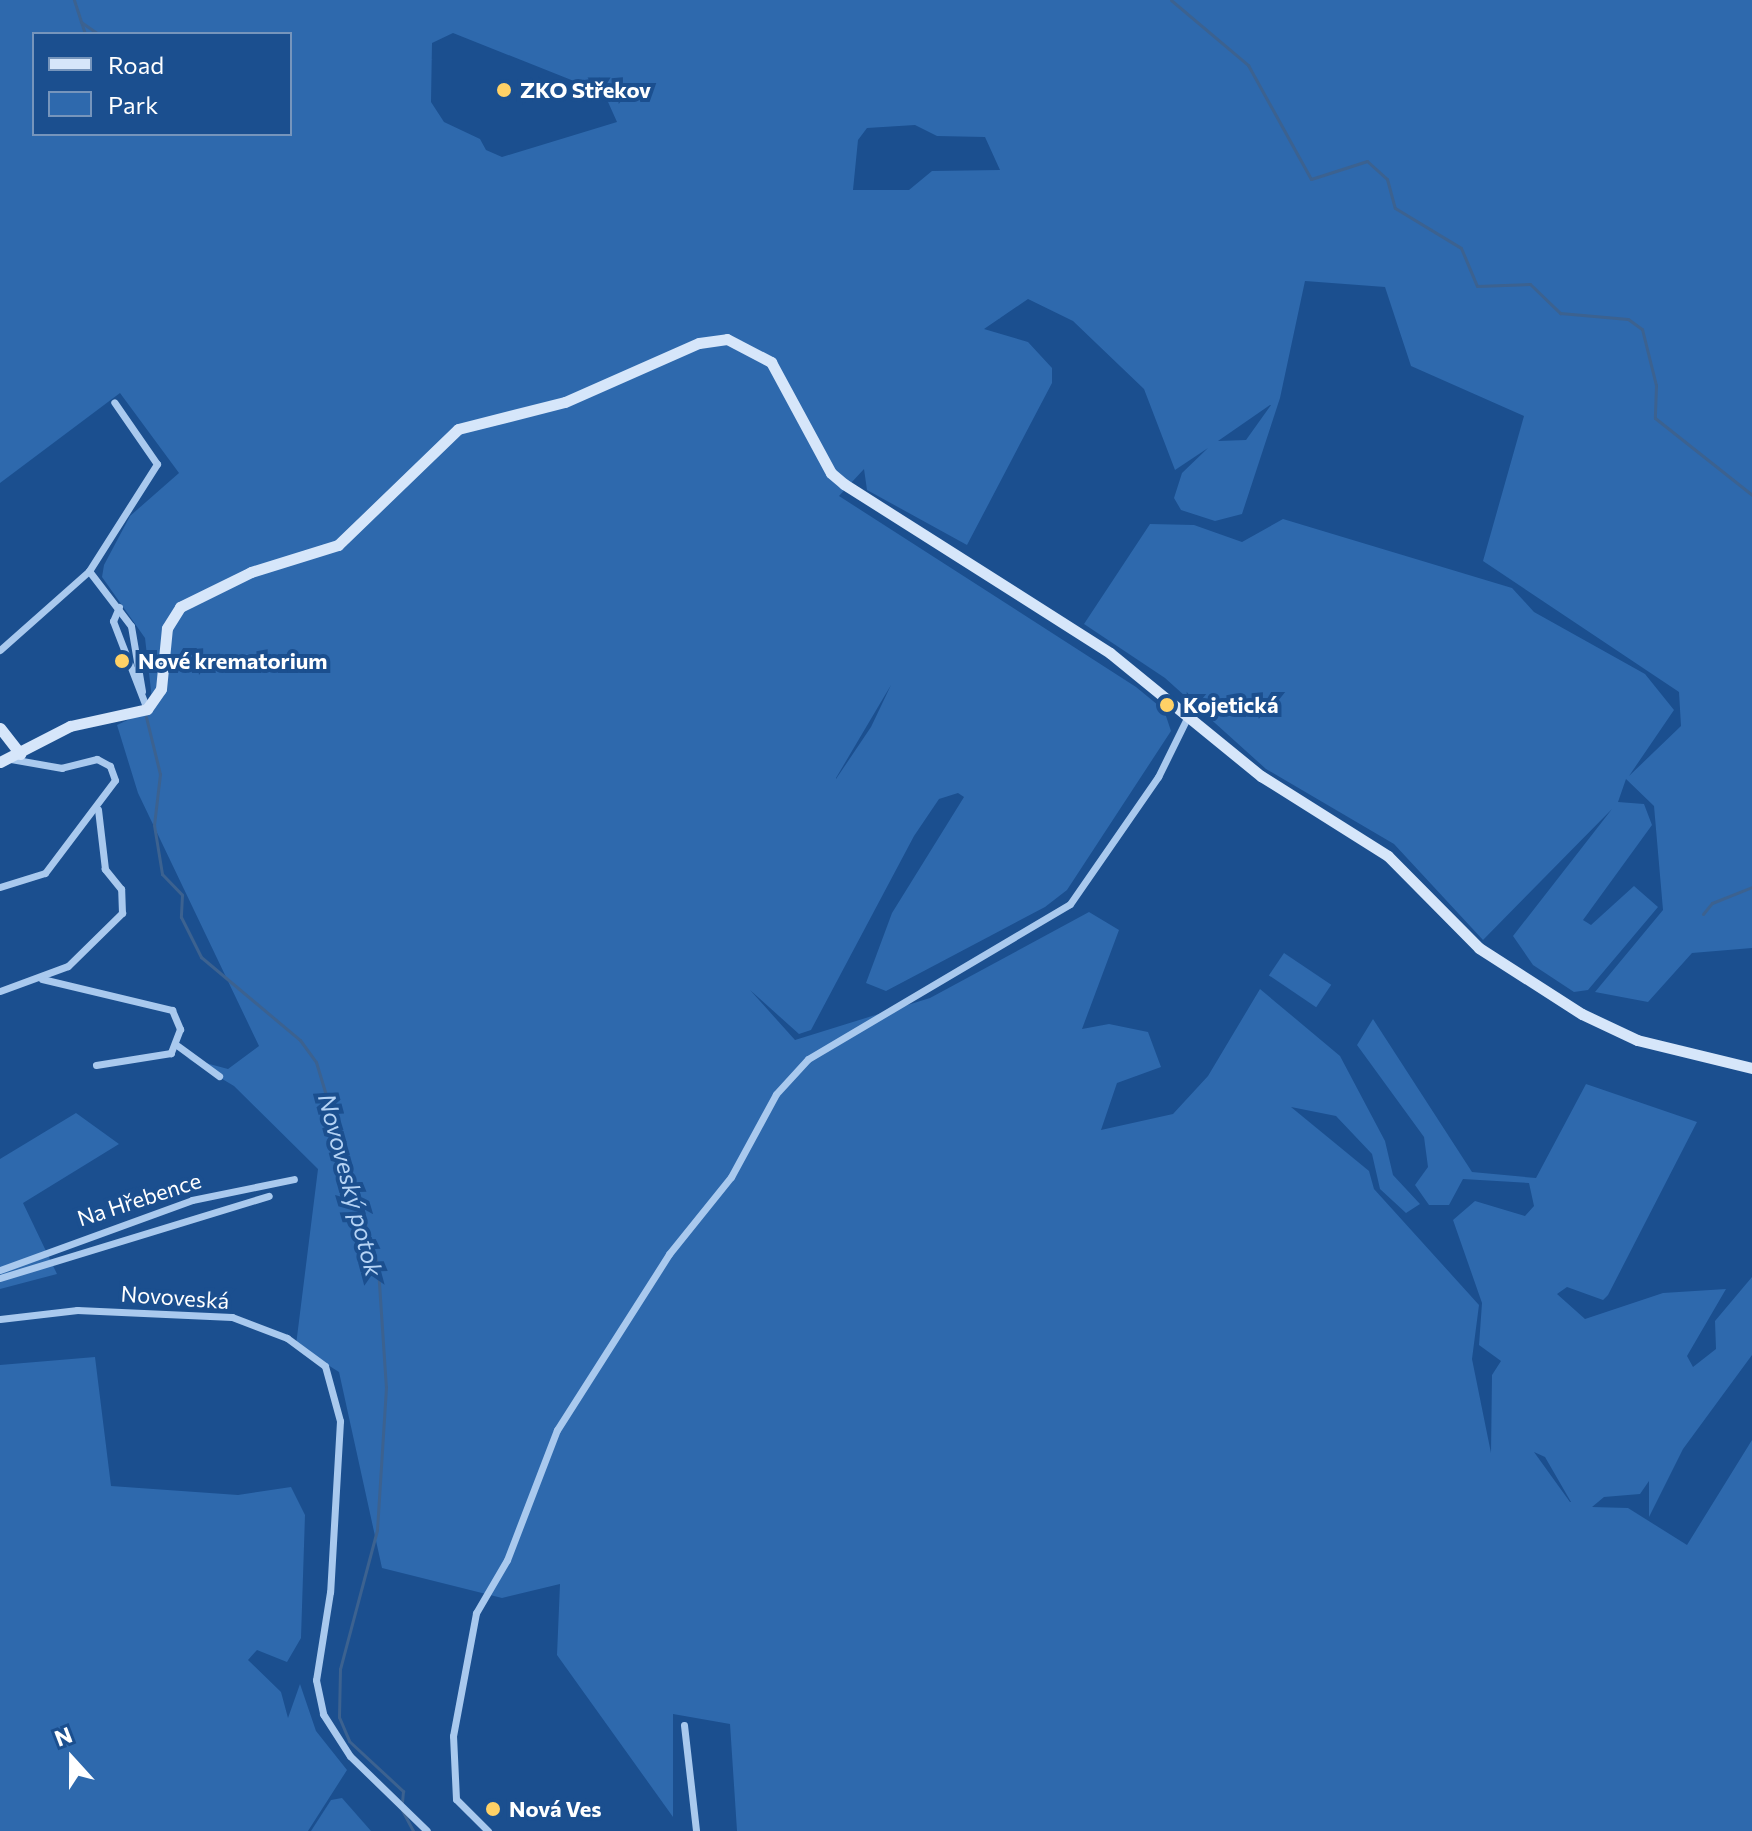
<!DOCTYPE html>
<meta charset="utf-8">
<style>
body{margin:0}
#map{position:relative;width:1752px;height:1831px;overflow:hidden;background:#1b4f8f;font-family:Commissioner,sans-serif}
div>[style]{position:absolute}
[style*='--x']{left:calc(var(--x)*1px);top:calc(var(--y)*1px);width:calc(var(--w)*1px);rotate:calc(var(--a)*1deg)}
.green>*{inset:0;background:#2e69ad;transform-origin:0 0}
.stream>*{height:3px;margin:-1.5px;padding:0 1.5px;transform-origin:1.5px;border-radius:1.5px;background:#3c6290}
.street>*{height:7px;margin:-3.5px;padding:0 3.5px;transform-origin:3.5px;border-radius:3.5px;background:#a9c9ee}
.secondary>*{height:11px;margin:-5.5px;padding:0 5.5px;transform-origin:5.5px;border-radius:5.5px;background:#d6e6fa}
.dots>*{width:22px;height:22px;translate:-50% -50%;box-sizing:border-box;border:4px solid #1b4f8f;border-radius:50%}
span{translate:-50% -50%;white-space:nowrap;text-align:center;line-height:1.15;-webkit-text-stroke:8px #1b4f8f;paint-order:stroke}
.poi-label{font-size:22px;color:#fff;font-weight:700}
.left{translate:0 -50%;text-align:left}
.street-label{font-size:22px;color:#fff}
.water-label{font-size:24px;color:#b5d3f5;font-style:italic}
.legend{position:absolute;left:32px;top:32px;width:260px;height:104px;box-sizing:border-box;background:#1b4f8f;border:2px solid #7695bc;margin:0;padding:10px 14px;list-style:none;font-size:24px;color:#fff}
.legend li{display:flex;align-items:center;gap:16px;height:40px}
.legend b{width:40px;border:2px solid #7695bc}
.north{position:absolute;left:32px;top:1719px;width:80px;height:80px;-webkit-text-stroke:6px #1b4f8f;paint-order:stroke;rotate:339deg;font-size:22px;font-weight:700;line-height:32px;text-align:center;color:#fff}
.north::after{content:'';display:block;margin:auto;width:28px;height:36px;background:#fff;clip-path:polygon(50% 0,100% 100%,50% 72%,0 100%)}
</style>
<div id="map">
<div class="green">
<div style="clip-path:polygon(evenodd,0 0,1752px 0,1752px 948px,1692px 953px,1648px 1002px,1595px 992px,1663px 910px,1654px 806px,1626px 779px,1618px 802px,1644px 804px,1652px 825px,1583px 920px,1591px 925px,1634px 886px,1658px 907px,1588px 990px,1574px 992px,1533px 965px,1513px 936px,1612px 809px,1483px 940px,1394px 844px,1266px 769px,1165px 678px,1084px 624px,1150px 524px,1194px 525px,1242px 542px,1283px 519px,1512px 588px,1534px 612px,1645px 674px,1674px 710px,1629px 776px,1681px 726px,1679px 692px,1483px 561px,1524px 416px,1411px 366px,1385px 287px,1305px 281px,1280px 398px,1242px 514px,1215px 521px,1181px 510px,1174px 498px,1182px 473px,1208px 448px,1175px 470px,1144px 389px,1073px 321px,1028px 299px,984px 329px,1028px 342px,1052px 368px,1052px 383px,967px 545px,867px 490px,864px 469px,839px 496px,1136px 687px,1164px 710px,1171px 731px,1067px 890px,1045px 907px,886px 991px,866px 983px,892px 913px,964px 797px,958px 793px,939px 799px,914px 836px,811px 1030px,799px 1034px,750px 990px,795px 1040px,930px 998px,1089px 912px,1119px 930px,1082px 1029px,1109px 1024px,1148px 1032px,1161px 1067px,1117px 1083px,1101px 1130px,1173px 1114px,1208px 1076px,1260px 989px,1340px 1056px,1385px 1141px,1393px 1175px,1420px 1204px,1406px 1213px,1380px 1189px,1372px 1154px,1336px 1116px,1291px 1107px,1369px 1171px,1374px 1189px,1479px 1305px,1472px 1359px,1491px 1453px,1492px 1375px,1501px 1361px,1479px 1345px,1482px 1303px,1453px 1220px,1475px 1201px,1525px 1216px,1534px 1206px,1529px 1183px,1463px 1179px,1449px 1205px,1429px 1205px,1415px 1185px,1428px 1167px,1424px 1137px,1357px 1045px,1373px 1019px,1472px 1172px,1536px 1178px,1586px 1084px,1697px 1122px,1608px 1295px,1603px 1300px,1567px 1287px,1557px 1294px,1585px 1319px,1663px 1293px,1726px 1289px,1687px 1356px,1693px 1367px,1716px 1349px,1715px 1321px,1752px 1277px,1752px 1355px,1683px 1449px,1649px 1517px,1649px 1481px,1640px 1494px,1604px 1497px,1592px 1507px,1628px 1508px,1687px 1545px,1752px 1440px,1752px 1831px,737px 1831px,730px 1724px,673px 1714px,673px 1817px,557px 1655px,560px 1584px,502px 1598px,382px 1568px,339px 1372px,296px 1345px,318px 1169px,234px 1086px,187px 1058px,228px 1069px,259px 1046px,138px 793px,117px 725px,153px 708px,145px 638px,102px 577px,104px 565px,130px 516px,179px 473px,120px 393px,0 483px,0 0,453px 33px,604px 93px,617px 122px,502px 157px,486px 150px,480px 139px,444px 122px,431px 102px,432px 43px,453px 33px,0 0,34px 34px,290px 34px,290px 134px,34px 134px,34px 34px,0 0,915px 125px,937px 136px,985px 137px,1000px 170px,932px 171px,909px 190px,853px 190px,858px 140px,867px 128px,915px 125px,0 0,1271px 405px,1246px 440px,1218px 441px,1270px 405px,1271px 405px,0 0,891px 685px,871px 727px,836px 779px,836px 778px,891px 685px,0 0,1534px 1452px,1545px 1457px,1571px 1502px,1570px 1502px,1534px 1452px)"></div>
<div style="left:1284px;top:953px;width:57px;height:27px;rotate:34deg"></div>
<div style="clip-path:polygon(76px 1113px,119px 1144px,23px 1203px,57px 1274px,0 1289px,0 1159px)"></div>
<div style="clip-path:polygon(95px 1357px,111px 1486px,238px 1495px,291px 1487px,305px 1515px,301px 1638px,287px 1662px,257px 1650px,248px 1660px,281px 1692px,288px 1718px,300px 1684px,316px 1731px,347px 1770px,308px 1831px,0 1831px,0 1365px)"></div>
<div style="clip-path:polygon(342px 1798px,371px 1831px,311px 1831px,331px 1800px)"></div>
</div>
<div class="stream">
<div style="--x:74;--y:0;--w:36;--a:72"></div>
<div style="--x:1171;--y:0;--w:101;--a:40.2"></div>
<div style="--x:1248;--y:65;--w:130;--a:61.1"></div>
<div style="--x:1311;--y:179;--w:59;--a:-17.8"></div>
<div style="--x:1367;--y:161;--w:27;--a:42"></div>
<div style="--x:1387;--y:179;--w:30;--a:75"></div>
<div style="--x:1395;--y:208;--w:77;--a:31.2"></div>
<div style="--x:1461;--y:248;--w:41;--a:67.2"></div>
<div style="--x:1477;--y:286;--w:53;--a:-2.2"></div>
<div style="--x:1530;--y:284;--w:42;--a:44"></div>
<div style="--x:1560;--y:313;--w:68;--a:5"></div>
<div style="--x:1628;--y:319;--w:17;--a:36"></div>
<div style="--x:1642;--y:329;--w:58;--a:76"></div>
<div style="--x:1656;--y:385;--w:33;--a:92"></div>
<div style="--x:1655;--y:418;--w:124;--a:38.4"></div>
<div style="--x:81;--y:22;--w:21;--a:35"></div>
<div style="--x:146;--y:717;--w:59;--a:76.2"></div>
<div style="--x:160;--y:774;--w:51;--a:96.7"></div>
<div style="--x:154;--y:825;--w:50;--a:80.7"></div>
<div style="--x:162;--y:874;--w:29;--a:46"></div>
<div style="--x:182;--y:895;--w:22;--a:93"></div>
<div style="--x:181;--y:917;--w:45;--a:63.4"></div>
<div style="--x:201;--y:957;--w:129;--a:40"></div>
<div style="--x:300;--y:1040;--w:27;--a:54"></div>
<div style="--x:316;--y:1062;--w:215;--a:73.2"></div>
<div style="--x:378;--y:1268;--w:119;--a:86.2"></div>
<div style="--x:386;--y:1387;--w:143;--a:93.6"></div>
<div style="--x:377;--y:1530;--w:144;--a:104.9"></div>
<div style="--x:340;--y:1669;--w:48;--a:91.2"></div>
<div style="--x:339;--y:1717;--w:26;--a:67"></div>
<div style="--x:349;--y:1741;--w:74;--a:42.8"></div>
<div style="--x:403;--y:1791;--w:11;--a:95"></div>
<div style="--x:1703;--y:914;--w:14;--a:-51"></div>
<div style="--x:1712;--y:903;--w:43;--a:-21.8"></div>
<div style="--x:402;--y:1810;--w:24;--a:62"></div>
</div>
<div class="street">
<div style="--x:89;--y:571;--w:69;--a:52.6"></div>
<div style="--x:131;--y:626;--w:66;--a:80.4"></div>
<div style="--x:119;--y:607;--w:15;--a:113"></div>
<div style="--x:113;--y:621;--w:94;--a:68.9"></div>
<div style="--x:0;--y:650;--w:119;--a:-41.6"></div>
<div style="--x:89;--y:571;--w:127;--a:-57.6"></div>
<div style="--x:157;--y:464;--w:75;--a:-124.7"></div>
<div style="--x:0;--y:887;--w:47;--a:-17.3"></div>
<div style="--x:45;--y:873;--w:116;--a:-53"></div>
<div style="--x:115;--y:780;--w:15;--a:-110"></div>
<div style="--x:110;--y:766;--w:15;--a:-152"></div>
<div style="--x:97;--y:759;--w:36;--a:166"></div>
<div style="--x:62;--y:768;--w:52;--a:-170"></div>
<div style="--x:42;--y:979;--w:134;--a:13.4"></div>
<div style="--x:172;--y:1010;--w:21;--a:67"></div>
<div style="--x:180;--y:1029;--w:26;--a:111"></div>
<div style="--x:171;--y:1053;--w:76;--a:170.9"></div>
<div style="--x:0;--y:991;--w:72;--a:-20.2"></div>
<div style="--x:68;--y:966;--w:76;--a:-44.5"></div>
<div style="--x:122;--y:913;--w:24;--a:-92"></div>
<div style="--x:121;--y:889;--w:26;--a:-129"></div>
<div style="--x:105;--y:869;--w:60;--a:-96.7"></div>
<div style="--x:178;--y:1046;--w:51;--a:36.2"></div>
<div style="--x:0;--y:1270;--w:204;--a:-20"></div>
<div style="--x:192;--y:1200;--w:104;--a:-11.6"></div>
<div style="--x:0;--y:1278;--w:281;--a:-17"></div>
<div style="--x:0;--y:1319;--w:78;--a:-6.7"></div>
<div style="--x:77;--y:1310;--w:155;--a:2.6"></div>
<div style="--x:232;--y:1317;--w:59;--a:20.9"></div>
<div style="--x:287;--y:1338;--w:47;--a:36.4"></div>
<div style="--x:325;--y:1366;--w:57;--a:74.7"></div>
<div style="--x:340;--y:1421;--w:171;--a:93.3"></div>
<div style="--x:330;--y:1592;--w:89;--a:99"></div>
<div style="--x:316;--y:1680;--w:35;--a:78"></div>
<div style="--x:323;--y:1714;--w:50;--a:57.3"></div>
<div style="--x:350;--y:1756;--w:107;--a:44.2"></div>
<div style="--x:684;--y:1725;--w:107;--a:83.5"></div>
<div style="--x:488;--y:1831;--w:45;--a:-135"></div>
<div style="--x:456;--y:1799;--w:63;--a:-92.7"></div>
<div style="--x:453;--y:1736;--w:125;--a:-79.4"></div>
<div style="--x:476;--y:1613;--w:61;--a:-59.7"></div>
<div style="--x:507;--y:1560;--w:139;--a:-69"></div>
<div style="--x:557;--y:1430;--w:209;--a:-57.5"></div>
<div style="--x:669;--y:1254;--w:99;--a:-51.2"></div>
<div style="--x:731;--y:1177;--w:94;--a:-61.5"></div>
<div style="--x:776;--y:1094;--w:47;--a:-47.6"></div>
<div style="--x:808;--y:1059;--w:304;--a:-30.6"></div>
<div style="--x:1070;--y:904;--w:155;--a:-55.3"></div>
<div style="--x:1158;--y:777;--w:68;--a:-63.8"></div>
</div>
<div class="secondary">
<div style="--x:0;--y:728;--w:33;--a:52"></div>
<div style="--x:0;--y:762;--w:79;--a:-27.2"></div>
<div style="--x:70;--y:726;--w:79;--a:-12.4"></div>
<div style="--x:147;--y:709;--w:24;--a:-55"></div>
<div style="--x:161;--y:689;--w:61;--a:-84.4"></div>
<div style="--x:167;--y:628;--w:25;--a:-58"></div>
<div style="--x:180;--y:607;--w:79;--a:-26.2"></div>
<div style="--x:251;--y:572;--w:91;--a:-17.2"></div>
<div style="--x:338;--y:545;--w:167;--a:-44"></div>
<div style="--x:458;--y:429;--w:110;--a:-14.2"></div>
<div style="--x:565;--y:402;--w:146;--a:-23.8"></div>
<div style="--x:699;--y:343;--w:28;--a:-8"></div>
<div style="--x:727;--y:339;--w:50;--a:27.6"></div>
<div style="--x:771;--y:362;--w:126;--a:61.6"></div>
<div style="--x:831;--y:473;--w:17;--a:40"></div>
<div style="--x:844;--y:484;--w:315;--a:32.4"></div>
<div style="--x:1110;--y:653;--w:195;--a:39.2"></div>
<div style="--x:1261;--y:776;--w:150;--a:32.2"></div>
<div style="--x:1388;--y:856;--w:129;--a:45.3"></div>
<div style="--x:1479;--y:948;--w:122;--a:32.7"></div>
<div style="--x:1582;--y:1014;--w:61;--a:25.3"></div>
<div style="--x:1637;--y:1040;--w:118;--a:13.7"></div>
</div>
<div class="dots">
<div style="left:504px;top:90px;background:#ffd166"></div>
<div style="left:122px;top:661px;background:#ffd166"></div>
<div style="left:1167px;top:705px;background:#ffd166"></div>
<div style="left:493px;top:1809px;background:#ffd166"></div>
</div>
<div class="poi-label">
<span class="left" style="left:520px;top:90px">ZKO Střekov</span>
<span class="left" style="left:138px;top:661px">Nové krematorium</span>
<span class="left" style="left:1183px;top:705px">Kojetická</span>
<span class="left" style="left:509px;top:1809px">Nová Ves</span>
</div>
<div class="street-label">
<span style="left:139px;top:1199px;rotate:-18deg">Na Hřebence</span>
<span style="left:175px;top:1297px;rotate:4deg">Novoveská</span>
</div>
<div class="water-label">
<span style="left:351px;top:1185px;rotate:75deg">Novoveský potok</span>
</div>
<ul class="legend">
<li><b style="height:10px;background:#d6e6fa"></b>Road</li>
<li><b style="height:22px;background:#2e69ad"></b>Park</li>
</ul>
<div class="north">N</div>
</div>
